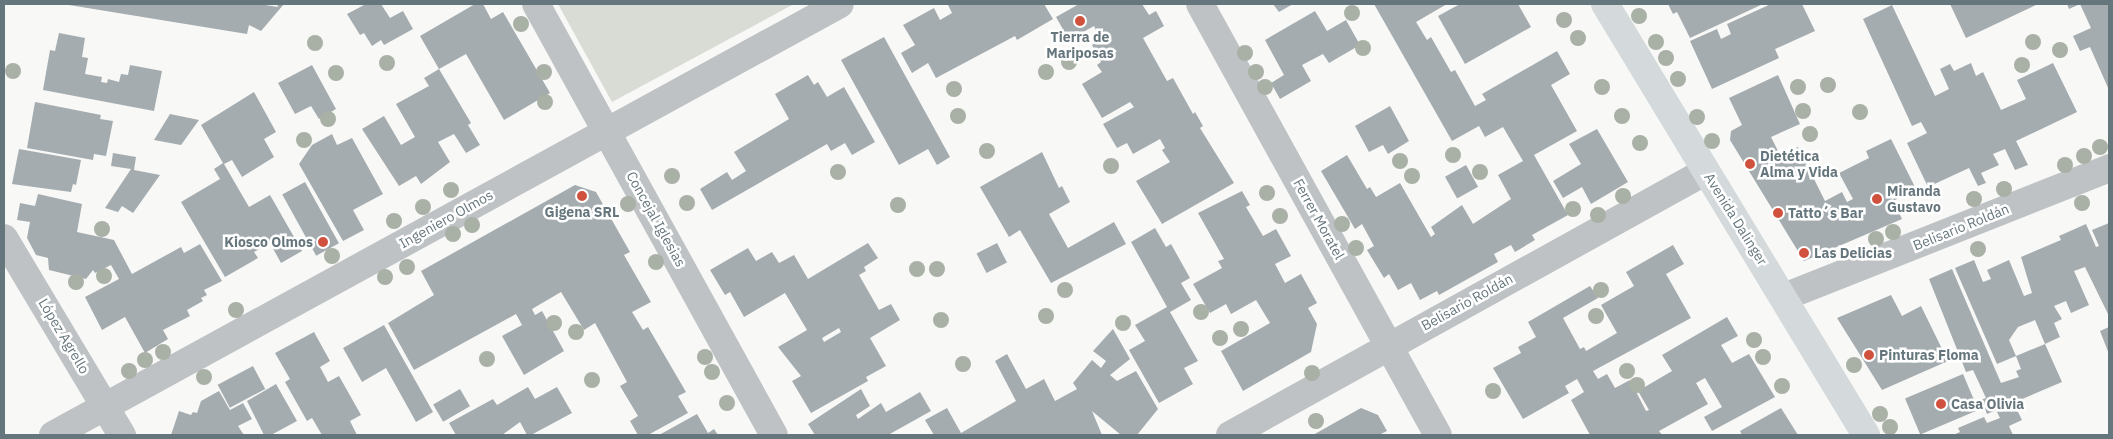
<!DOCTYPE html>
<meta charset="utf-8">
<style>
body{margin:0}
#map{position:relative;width:2113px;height:439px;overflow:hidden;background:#f8f8f6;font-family:"IBM Plex Sans",sans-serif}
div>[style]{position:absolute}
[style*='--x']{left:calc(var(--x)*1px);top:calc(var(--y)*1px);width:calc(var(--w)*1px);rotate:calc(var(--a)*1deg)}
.green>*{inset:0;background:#d9dcd5}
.building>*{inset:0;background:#a4acb0;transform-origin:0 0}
.street>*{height:28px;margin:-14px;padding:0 14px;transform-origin:14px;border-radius:14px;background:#bec2c5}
.secondary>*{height:28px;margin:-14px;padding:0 14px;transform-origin:14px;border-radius:14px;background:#d4d9db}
.trees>*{width:16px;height:16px;margin:-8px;border-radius:50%;background:#a9b0a6}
.dots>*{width:14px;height:14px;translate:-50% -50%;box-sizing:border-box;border:2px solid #fff;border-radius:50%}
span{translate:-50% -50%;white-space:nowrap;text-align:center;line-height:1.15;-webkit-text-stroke:5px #fff;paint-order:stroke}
.poi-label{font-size:14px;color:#66767d;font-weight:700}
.left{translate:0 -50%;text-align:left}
.right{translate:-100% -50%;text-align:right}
.street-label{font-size:14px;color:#66767d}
.frame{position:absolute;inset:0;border:5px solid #66767d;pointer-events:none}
</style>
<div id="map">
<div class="green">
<div style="clip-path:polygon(558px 4px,794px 4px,612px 102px)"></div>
</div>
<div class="building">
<div style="clip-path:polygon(259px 4px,278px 7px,277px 4px,284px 4px,261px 31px,249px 25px,247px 34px,69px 5px)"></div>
<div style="clip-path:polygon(366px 4px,381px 4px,390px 18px,403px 11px,413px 29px,384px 45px,381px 40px,372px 46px,364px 33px,360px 35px,347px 14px)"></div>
<div style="clip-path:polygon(475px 4px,483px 4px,491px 19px,503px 12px,550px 93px,504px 120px,466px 54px,439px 69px,420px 36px)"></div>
<div style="clip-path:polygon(951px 4px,1044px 4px,1053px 19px,1017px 40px,1015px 36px,936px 78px,928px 63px,912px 73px,901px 53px,915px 45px,903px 25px,934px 8px,940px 20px,952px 13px,948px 5px)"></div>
<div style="clip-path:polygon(1079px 4px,1142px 4px,1149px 15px,1156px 11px,1164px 26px,1143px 38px,1167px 81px,1173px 78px,1193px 114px,1195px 112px,1203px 126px,1200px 128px,1234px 183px,1162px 224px,1136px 181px,1170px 162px,1162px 150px,1165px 148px,1160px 139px,1133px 154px,1127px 143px,1117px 148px,1103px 124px,1134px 107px,1130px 102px,1102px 118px,1082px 84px,1102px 72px,1097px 65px,1101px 62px,1092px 45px,1101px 40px,1094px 26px,1069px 40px,1056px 17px)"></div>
<div style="clip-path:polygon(1273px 4px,1293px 4px,1279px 12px)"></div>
<div style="clip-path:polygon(1374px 4px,1447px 4px,1416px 22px,1427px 40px,1431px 37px,1451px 72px,1455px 70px,1475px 106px,1486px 100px,1482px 94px,1557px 51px,1570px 74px,1551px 85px,1577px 131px,1534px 155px,1568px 215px,1532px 235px,1535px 240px,1515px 252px,1511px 245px,1494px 254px,1498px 262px,1439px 295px,1437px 291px,1420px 300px,1411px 283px,1398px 290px,1389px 274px,1384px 278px,1367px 250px,1374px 246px,1362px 224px,1355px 229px,1321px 171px,1347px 155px,1367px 189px,1370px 187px,1376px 197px,1400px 183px,1431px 237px,1435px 234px,1431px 227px,1462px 205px,1473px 224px,1511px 199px,1498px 175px,1523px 161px,1503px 127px,1485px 137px,1479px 126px,1452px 141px)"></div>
<div style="clip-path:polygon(1460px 4px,1518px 4px,1531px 27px,1465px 64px,1438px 16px)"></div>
<div style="clip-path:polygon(1668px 4px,1763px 4px,1690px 38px,1677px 12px,1673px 14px)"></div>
<div style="clip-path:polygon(1771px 4px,1802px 4px,1815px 31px,1775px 49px,1779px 58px,1712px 89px,1690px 41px,1717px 29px,1721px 39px,1731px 34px,1727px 24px)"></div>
<div style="clip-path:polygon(1950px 4px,2038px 4px,1966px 38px)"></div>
<div style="clip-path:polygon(2067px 4px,2109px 4px,2109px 90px,2090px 47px,2080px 51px,2073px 36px,2091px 28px,2080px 4px,2069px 9px)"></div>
<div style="clip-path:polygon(1892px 5px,1935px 96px,1949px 89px,1940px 69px,1950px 64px,1954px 71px,1971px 63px,1976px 76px,1983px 72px,2001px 110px,2026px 99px,2017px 80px,2053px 63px,2077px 112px,2016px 141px,2028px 165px,2015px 170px,2005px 149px,1993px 154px,1999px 165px,1981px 173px,1986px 183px,1978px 186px,1969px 168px,1928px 187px,1907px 143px,1927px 133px,1921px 122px,1912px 126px,1863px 19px)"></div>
<div style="clip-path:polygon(1315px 11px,1327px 31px,1346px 20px,1360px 45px,1329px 63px,1323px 54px,1302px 65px,1311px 81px,1280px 99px,1271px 83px,1284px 75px,1265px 40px)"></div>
<div style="clip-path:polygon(59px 33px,85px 38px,82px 57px,88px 58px,85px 74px,102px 77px,101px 82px,107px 83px,108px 79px,119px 82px,121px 74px,128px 75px,130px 65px,162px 71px,154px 111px,43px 90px,50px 50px,55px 51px)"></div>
<div style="clip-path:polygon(884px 37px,950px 157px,937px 165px,928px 149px,899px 165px,841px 60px)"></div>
<div style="clip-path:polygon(312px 65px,336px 109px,319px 119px,311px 106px,295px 114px,278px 83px)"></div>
<div style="clip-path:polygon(439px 69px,471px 123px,468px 125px,480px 145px,466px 153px,454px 134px,438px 142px,450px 162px,421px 184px,416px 176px,399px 186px,362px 129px,384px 116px,401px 145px,415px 137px,396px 104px,429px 86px,424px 78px)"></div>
<div style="clip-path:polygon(808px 75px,814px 85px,818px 82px,827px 97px,844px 87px,875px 142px,852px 155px,845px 143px,831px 151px,827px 144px,712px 210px,700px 189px,727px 172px,732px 180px,746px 171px,734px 152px,789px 119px,775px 94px)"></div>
<div style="clip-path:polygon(1778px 75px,1800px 124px,1771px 137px,1780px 155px,1798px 147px,1825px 201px,1842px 192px,1847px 202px,1853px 199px,1839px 173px,1869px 158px,1866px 151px,1891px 139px,1916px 189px,1893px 201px,1902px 219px,1804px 261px,1730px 140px,1731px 131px,1742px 125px,1729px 98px)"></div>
<div style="clip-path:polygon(254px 92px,276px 132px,264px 139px,274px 157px,242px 177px,232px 160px,224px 164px,249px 207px,270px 195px,302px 251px,281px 263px,270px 243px,254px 252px,258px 258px,225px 277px,181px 202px,220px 179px,214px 169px,223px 163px,201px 125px)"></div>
<div style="clip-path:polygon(35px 102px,101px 115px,100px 119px,113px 121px,106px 156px,94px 154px,93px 160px,27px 148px)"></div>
<div style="clip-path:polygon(1390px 106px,1409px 141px,1388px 154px,1383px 145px,1369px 152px,1355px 126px)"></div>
<div style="clip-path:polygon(170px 114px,199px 120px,181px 145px,154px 140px)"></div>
<div style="clip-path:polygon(1597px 129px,1628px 182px,1591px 204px,1582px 187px,1563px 198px,1553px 181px,1581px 164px,1569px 144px)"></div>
<div style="clip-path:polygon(332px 134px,337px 145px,352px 138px,383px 194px,353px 210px,364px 230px,343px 241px,299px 164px,312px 145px)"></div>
<div style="clip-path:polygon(19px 149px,81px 160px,76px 185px,73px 184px,71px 192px,12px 184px)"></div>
<div style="clip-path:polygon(1042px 152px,1059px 188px,1062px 186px,1070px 202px,1049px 214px,1068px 248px,1114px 222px,1126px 244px,1051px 283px,1020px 230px,1009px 237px,980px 187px)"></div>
<div style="clip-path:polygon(113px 153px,136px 157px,134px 170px,160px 175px,133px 213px,122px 206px,118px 212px,105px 208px,131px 169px,111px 166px)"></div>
<div style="left:1466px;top:165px;width:25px;height:24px;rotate:61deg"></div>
<div style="left:305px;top:182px;width:70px;height:26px;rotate:61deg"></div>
<div style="clip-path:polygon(575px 185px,596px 192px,630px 252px,624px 255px,651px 302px,632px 312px,643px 330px,648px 327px,686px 392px,678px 396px,688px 413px,648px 435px,638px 435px,630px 421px,638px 416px,620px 386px,627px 382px,595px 323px,584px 330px,561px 292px,532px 309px,535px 315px,542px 311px,564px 351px,524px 375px,502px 336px,522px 325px,516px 314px,414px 370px,388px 323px,434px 295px,421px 271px)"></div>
<div style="clip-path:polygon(1242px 191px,1250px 205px,1246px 207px,1263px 236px,1276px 229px,1291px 256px,1275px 264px,1285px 283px,1301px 274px,1317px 303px,1308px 308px,1317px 324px,1311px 352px,1243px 391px,1221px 351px,1270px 323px,1256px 300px,1231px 314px,1226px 304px,1210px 313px,1193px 284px,1222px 268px,1218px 261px,1224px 259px,1198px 213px)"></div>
<div style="clip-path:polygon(38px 194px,82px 204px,77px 232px,114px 240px,132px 274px,181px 247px,184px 253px,200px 244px,222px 281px,204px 290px,207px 295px,201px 298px,203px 301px,187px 310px,190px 316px,163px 330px,168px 339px,145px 353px,125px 317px,102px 330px,85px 297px,119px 279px,111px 265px,95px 273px,93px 270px,86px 279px,49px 270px,48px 258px,36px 255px,27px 238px,30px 222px,17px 220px,20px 203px,35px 206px)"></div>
<div style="clip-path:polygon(2109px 223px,2109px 316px,2085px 267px,2074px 271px,2089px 305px,2071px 313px,2066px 301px,2054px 306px,2062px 319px,2054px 323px,2060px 337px,2045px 344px,2035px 320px,2018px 327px,2009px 340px,2016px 356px,1997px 364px,1955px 268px,1974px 260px,1983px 282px,1991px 279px,1987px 270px,2009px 260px,2024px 296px,2032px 293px,2021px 257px,2061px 240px,2059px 236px,2086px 224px,2096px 247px,2099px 246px,2092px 230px)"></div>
<div style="clip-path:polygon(1155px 228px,1166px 247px,1171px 244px,1190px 278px,1181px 283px,1191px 300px,1170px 312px,1198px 361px,1184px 368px,1193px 384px,1159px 403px,1129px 350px,1145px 341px,1135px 325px,1167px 307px,1131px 242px)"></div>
<div style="clip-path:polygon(evenodd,868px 243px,878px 258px,864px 267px,866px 271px,859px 275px,879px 310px,891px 304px,900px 320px,870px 338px,886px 366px,866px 377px,868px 381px,811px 413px,792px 381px,801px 376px,778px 347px,807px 330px,785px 293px,744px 317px,730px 292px,725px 295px,710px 270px,748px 248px,756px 261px,772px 252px,779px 263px,794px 255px,808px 279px,868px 243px,839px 328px,841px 332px,824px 342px,822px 338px,839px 328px)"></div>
<div style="left:997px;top:243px;width:22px;height:23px;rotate:63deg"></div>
<div style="clip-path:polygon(1673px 245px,1684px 264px,1666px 274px,1691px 318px,1593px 371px,1598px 379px,1607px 374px,1615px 388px,1630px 380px,1646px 411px,1649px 410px,1638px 391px,1672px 371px,1662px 355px,1727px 317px,1738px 336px,1721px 345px,1732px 363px,1749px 354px,1775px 397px,1712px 431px,1704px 417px,1722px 407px,1705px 378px,1696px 383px,1708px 404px,1659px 431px,1662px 435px,1590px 435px,1571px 400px,1584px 392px,1577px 379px,1565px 386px,1569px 393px,1523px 419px,1493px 368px,1521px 353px,1518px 347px,1536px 337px,1528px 322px,1590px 286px,1598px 298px,1563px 318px,1580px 349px,1584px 347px,1586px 351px,1617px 333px,1601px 305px,1634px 286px,1626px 272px)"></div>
<div style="clip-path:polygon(1952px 269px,2001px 383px,2019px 377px,2016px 371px,2021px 369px,2016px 356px,2045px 344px,2062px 382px,1987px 414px,1981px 400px,1986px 398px,1973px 370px,1966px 372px,1929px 279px)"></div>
<div style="clip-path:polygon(1891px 295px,1902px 316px,1921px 306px,1948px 361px,1882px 390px,1837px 318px)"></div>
<div style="clip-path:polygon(384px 325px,433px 412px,416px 422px,386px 368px,362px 382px,343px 348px)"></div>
<div style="clip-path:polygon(2109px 327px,2109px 354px,2100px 331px)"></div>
<div style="clip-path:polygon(1113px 329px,1130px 359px,1110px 375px,1117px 381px,1136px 371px,1158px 409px,1137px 435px,1121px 435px,1092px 411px,1102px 435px,934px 435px,925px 420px,947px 408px,961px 433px,1016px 401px,995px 361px,1007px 354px,1026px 389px,1044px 379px,1055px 401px,1077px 389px,1073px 383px,1092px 360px,1101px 368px,1106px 361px,1093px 351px)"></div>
<div style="clip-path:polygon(314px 332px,330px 361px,320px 367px,328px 382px,339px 376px,361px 415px,350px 421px,357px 435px,322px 435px,312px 418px,307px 421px,285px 382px,290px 379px,275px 353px)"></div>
<div style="left:253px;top:366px;width:26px;height:40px;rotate:62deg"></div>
<div style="left:1963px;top:374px;width:39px;height:63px;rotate:67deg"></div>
<div style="clip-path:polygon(276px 384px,297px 421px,271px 435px,264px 435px,247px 401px)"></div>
<div style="clip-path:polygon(528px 387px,535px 399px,557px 387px,572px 413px,531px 435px,527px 435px,520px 422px,502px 435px,456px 435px,449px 423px,493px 399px,497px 405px)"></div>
<div style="left:460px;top:389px;width:20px;height:31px;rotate:60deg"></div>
<div style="clip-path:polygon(861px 389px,870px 406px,856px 415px,858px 419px,881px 403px,886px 412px,920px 392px,931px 411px,888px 435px,815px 435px,808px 424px)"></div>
<div style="clip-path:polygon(219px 391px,230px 410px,243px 403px,252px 419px,238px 426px,244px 435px,171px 435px,179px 411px,191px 415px,193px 412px,197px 413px,201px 401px)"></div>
<div style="clip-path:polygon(2014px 404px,2022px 420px,2009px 426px,2013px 435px,1953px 435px,1960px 432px,1958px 428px,1984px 417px,1987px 423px,2000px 418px,1997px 412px)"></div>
<div style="clip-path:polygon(1361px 408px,1378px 415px,1387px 431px,1379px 435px,1313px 435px)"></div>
<div style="clip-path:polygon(1781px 408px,1798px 435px,1742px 435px,1740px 431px)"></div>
<div style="clip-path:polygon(697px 414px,708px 433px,714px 429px,718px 435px,659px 435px)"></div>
</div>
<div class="street">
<div style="--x:536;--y:4;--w:492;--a:61.1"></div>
<div style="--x:1200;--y:4;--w:492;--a:61.1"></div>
<div style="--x:4;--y:238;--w:230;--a:59.1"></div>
<div style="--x:1784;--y:297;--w:350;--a:-21.6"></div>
<div style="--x:53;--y:435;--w:897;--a:-28.71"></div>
<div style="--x:1230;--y:435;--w:544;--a:-29.01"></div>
</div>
<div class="secondary">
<div style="--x:1605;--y:4;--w:504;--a:58.8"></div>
</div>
<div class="trees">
<div style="left:1352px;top:13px"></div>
<div style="left:1639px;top:16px"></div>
<div style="left:1564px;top:20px"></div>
<div style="left:521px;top:24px"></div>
<div style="left:1578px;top:38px"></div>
<div style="left:1656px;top:42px"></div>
<div style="left:2033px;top:42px"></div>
<div style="left:315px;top:43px"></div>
<div style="left:1363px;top:48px"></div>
<div style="left:2060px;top:50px"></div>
<div style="left:1245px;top:53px"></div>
<div style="left:1666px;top:58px"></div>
<div style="left:1069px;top:62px"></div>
<div style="left:387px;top:63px"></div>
<div style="left:2022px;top:65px"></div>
<div style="left:13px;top:71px"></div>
<div style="left:544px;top:72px"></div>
<div style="left:1046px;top:72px"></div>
<div style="left:1256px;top:72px"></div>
<div style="left:336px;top:73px"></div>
<div style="left:1678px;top:79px"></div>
<div style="left:1828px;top:85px"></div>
<div style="left:1265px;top:87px"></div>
<div style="left:1602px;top:87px"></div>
<div style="left:1798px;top:87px"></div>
<div style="left:954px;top:89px"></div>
<div style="left:545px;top:102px"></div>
<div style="left:1803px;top:111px"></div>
<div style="left:1860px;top:112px"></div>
<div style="left:958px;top:116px"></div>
<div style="left:1622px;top:116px"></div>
<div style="left:1697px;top:117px"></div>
<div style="left:328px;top:119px"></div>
<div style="left:1810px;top:134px"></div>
<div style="left:304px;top:140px"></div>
<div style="left:1712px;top:141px"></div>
<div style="left:1640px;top:143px"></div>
<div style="left:2100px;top:147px"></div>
<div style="left:987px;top:151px"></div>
<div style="left:1453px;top:155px"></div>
<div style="left:2084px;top:156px"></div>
<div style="left:1400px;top:161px"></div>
<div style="left:2065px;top:165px"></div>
<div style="left:1111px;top:166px"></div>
<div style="left:838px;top:172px"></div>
<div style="left:1480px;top:172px"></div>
<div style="left:672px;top:176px"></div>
<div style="left:1412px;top:176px"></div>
<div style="left:2004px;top:189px"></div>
<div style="left:451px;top:190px"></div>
<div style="left:1267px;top:193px"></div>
<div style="left:1623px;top:196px"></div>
<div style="left:1974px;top:199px"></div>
<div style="left:687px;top:203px"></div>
<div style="left:2082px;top:203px"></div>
<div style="left:628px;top:204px"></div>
<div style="left:898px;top:205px"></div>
<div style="left:423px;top:207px"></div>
<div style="left:1573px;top:209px"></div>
<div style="left:1598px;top:215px"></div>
<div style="left:1280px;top:216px"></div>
<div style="left:394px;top:221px"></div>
<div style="left:1342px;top:224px"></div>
<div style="left:472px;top:225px"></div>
<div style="left:102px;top:229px"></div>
<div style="left:1893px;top:232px"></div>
<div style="left:453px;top:234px"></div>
<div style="left:1876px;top:239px"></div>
<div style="left:1356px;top:248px"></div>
<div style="left:1978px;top:249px"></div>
<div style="left:332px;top:256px"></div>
<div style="left:656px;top:262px"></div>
<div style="left:407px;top:267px"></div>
<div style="left:917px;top:269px"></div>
<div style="left:937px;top:269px"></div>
<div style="left:104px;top:276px"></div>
<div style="left:385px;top:277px"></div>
<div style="left:76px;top:282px"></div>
<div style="left:1065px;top:290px"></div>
<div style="left:1601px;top:290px"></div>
<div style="left:236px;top:310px"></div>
<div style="left:1201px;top:312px"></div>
<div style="left:1046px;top:316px"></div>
<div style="left:1596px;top:316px"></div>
<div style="left:941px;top:320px"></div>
<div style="left:554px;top:323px"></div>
<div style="left:1123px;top:323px"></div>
<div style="left:1241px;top:329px"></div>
<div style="left:576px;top:332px"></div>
<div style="left:1220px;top:338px"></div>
<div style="left:1754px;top:340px"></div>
<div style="left:163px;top:352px"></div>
<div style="left:705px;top:357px"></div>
<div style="left:1763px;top:357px"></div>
<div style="left:487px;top:359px"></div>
<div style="left:145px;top:360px"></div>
<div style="left:963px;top:364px"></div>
<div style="left:1854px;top:365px"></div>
<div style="left:129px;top:371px"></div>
<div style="left:1627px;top:371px"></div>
<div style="left:712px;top:372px"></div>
<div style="left:1312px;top:373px"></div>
<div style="left:204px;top:377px"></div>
<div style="left:592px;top:380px"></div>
<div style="left:1637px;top:385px"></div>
<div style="left:1782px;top:386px"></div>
<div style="left:1493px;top:391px"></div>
<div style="left:727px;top:403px"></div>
<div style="left:1880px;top:414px"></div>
<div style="left:1316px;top:421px"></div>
<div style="left:1890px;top:427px"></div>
</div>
<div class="dots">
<div style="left:1080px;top:21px;background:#d0523e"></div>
<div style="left:1750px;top:164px;background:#d0523e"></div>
<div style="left:582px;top:196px;background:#d0523e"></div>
<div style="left:1877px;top:199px;background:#d0523e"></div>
<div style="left:1778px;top:213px;background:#d0523e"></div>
<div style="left:323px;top:242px;background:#d0523e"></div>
<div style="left:1804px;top:253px;background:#d0523e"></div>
<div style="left:1869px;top:355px;background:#d0523e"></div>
<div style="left:1941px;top:404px;background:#d0523e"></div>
</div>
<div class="poi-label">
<span style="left:1080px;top:45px">Tierra de<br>Mariposas</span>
<span class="left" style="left:1760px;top:164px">Dietética<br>Alma y Vida</span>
<span class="left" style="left:1887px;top:199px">Miranda<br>Gustavo</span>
<span style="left:582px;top:212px">Gigena SRL</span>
<span class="left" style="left:1788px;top:213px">Tatto´s Bar</span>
<span class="right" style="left:313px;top:242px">Kiosco Olmos</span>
<span class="left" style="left:1814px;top:253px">Las Delicias</span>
<span class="left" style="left:1879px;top:355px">Pinturas Floma</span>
<span class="left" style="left:1951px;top:404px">Casa Olivia</span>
</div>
<div class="street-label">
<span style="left:446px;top:219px;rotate:-29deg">Ingeniero Olmos</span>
<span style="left:656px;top:219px;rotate:61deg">Concejal Iglesias</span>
<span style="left:1319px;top:219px;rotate:61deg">Ferrer Moratel</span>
<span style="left:1736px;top:219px;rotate:58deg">Avenida Dalinger</span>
<span style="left:1961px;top:227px;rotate:-22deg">Belisario Roldán</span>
<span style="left:1467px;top:302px;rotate:-29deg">Belisario Roldán</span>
<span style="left:64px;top:336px;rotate:59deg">López Agrello</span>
</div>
<div class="frame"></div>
</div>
